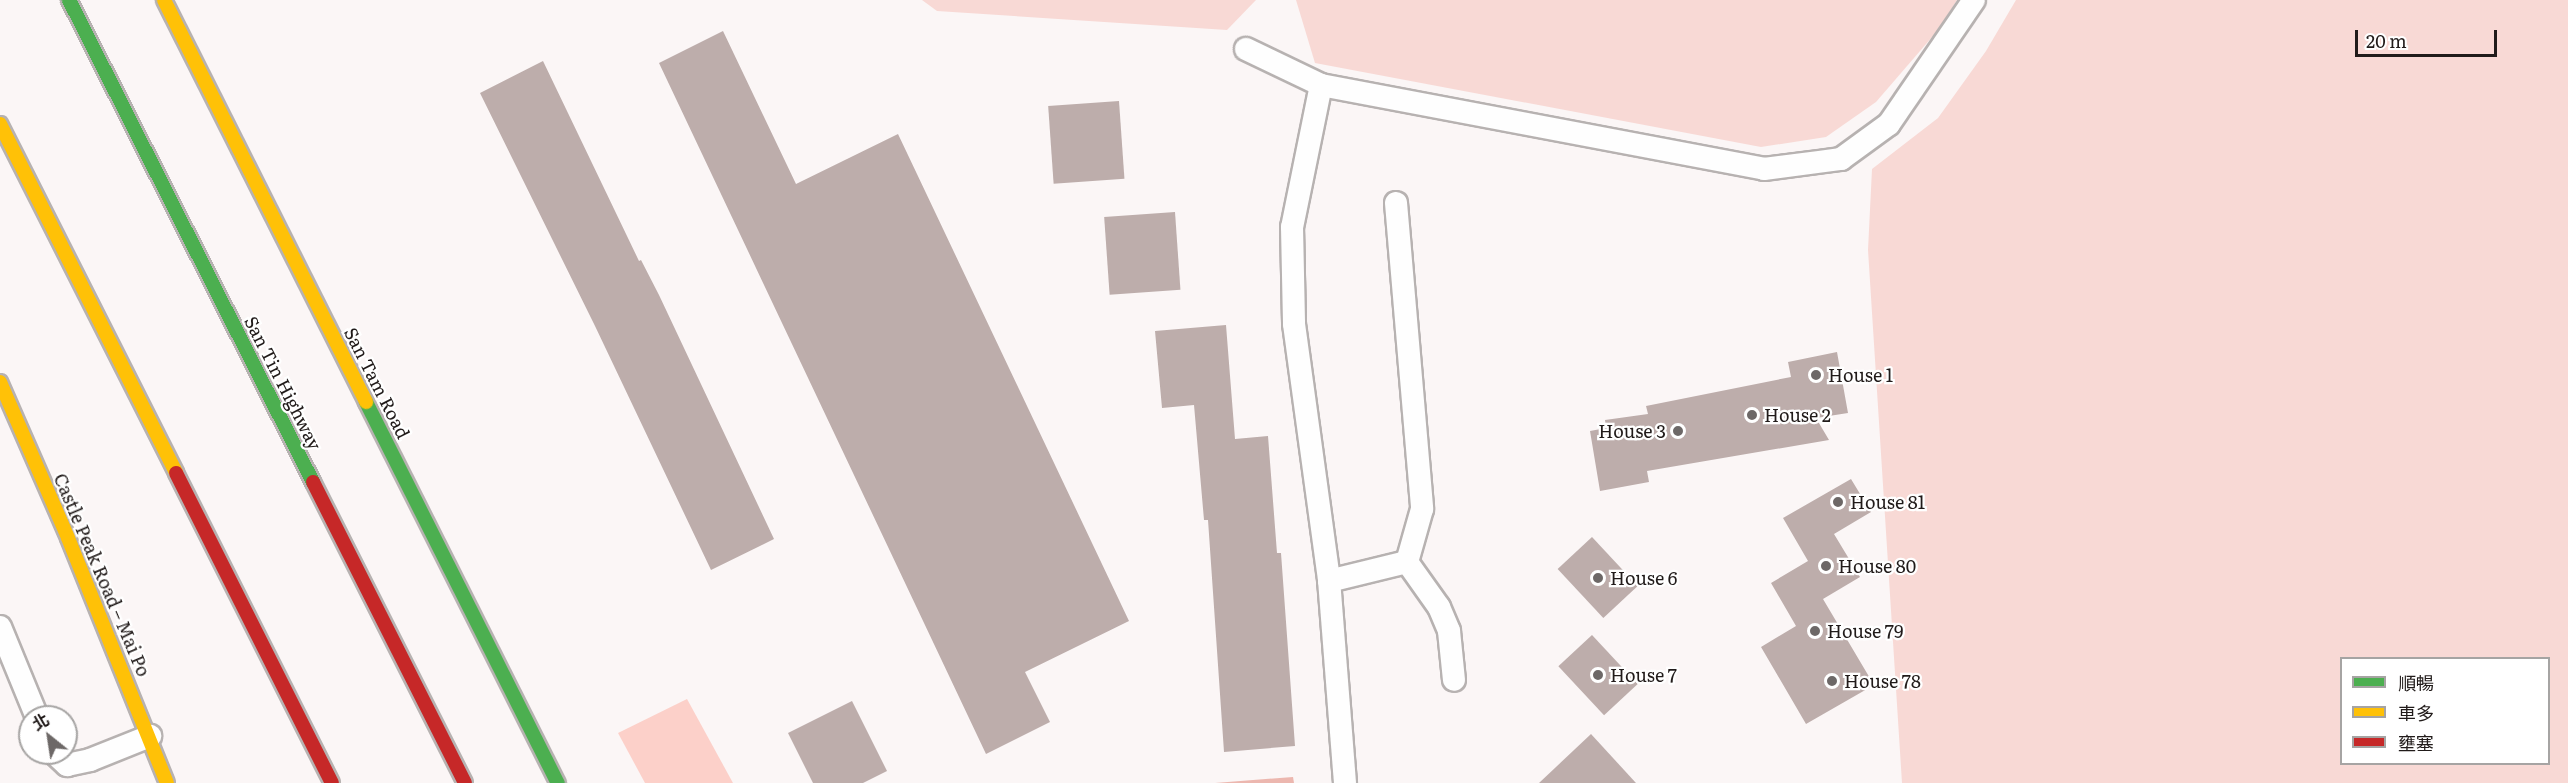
<!DOCTYPE html>
<meta charset="utf-8">
<style>
body{margin:0}
#map{position:relative;width:2568px;height:783px;overflow:hidden;background:#fbf6f6;font-family:Literata,"Noto Sans TC",serif}
div>[style]{position:absolute}
[style*='--x']{left:calc(var(--x)*1px);top:calc(var(--y)*1px);width:calc(var(--w)*1px);rotate:calc(var(--a)*1deg)}
.green>*{inset:0;background:#f8d9d5}
.forest>*{inset:0;background:#fcd0c9}
.water>*{inset:0;background:#ecb7af}
.building>*{inset:0;background:#bdadab;transform-origin:0 0}
.roads{filter:drop-shadow(2px 0 #b7b2b1) drop-shadow(-2px 0 #b7b2b1) drop-shadow(0 2px #b7b2b1) drop-shadow(0 -2px #b7b2b1)}
.lane>*{height:22px;margin:-11px;padding:0 11px;transform-origin:11px;border-radius:11px;background:#fefefe}
.fast>*{height:14px;margin:-7px;padding:0 7px;transform-origin:7px;border-radius:7px;background:#4caf50}
.slow>*{height:14px;margin:-7px;padding:0 7px;transform-origin:7px;border-radius:7px;background:#ffc107}
.jam>*{height:14px;margin:-7px;padding:0 7px;transform-origin:7px;border-radius:7px;background:#c62828}
.dots>*{width:16px;height:16px;translate:-50% -50%;box-sizing:border-box;border:3px solid #fff;border-radius:50%}
span{translate:-50% -50%;white-space:nowrap;text-align:center;line-height:1.15;-webkit-text-stroke:4.5px #fff;paint-order:stroke}
.poi-label{font-size:18px;color:#211b1a}
.left{translate:0 -50%;text-align:left}
.right{translate:-100% -50%;text-align:right}
.street-label{font-size:18px;color:#211b1a}
.legend{position:absolute;left:2340px;top:657px;width:210px;height:108px;box-sizing:border-box;background:#fff;border:2px solid #a6a4a3;margin:0;padding:8px 10px;list-style:none;font-size:18px;color:#211b1a}
.legend li{display:flex;align-items:center;gap:12px;height:30px}
.legend b{width:30px;border:2px solid #a6a4a3}
.north{position:absolute;left:18px;top:705px;width:60px;height:60px;box-sizing:border-box;background:#fff;border:2px solid #a6a4a3;border-radius:50%;rotate:330deg;font-size:16px;font-weight:700;line-height:24px;text-align:center;color:#211b1a}
.north::after{content:'';display:block;margin:auto;width:21px;height:27px;background:#6d6867;clip-path:polygon(50% 0,100% 100%,50% 72%,0 100%)}
.scale{position:absolute;left:2355px;top:30px;width:142px;height:27px;box-sizing:border-box;border:3px solid #211b1a;border-top:0;padding-left:8px;font-size:18px;line-height:21px;white-space:nowrap;color:#211b1a;-webkit-text-stroke:4px #fff;paint-order:stroke}
</style>
<div id="map">
<div class="green">
<div style="clip-path:polygon(922px 0,1256px 0,1227px 30px,937px 11px)"></div>
<div style="clip-path:polygon(1296px 0,1957px 0,1939px 29px,1876px 102px,1826px 137px,1761px 147px,1315px 63px)"></div>
<div style="clip-path:polygon(evenodd,2016px 0,2568px 0,2568px 783px,1902px 783px,1868px 250px,1872px 169px,1938px 118px,1986px 51px,2016px 0,2342px 658px,2548px 658px,2548px 764px,2342px 764px,2342px 658px)"></div>
</div>
<div class="forest">
<div style="clip-path:polygon(687px 699px,733px 783px,645px 783px,618px 733px)"></div>
</div>
<div class="water">
<div style="clip-path:polygon(1293px 777px,1294px 783px,1215px 783px)"></div>
</div>
<div class="building">
<div style="clip-path:polygon(723px 31px,796px 184px,898px 134px,1129px 621px,1025px 672px,1050px 722px,986px 754px,659px 63px)"></div>
<div style="clip-path:polygon(543px 61px,639px 261px,641px 260px,659px 295px,774px 539px,711px 570px,595px 326px,480px 93px)"></div>
<div style="left:1119px;top:101px;width:78px;height:71px;rotate:86deg"></div>
<div style="left:1175px;top:212px;width:78px;height:71px;rotate:86deg"></div>
<div style="clip-path:polygon(1226px 325px,1235px 439px,1268px 436px,1277px 553px,1281px 553px,1295px 746px,1224px 752px,1208px 520px,1204px 520px,1194px 405px,1162px 408px,1155px 331px)"></div>
<div style="clip-path:polygon(1837px 352px,1848px 413px,1816px 418px,1829px 440px,1647px 471px,1649px 482px,1600px 491px,1590px 431px,1606px 428px,1605px 420px,1648px 414px,1646px 406px,1791px 377px,1788px 362px)"></div>
<div style="clip-path:polygon(1851px 479px,1871px 512px,1834px 534px,1860px 577px,1823px 599px,1874px 685px,1806px 724px,1761px 647px,1796px 626px,1771px 583px,1808px 561px,1783px 518px)"></div>
<div style="left:1592px;top:537px;width:67px;height:47px;rotate:47deg"></div>
<div style="left:1592px;top:635px;width:67px;height:46px;rotate:47deg"></div>
<div style="clip-path:polygon(852px 701px,887px 771px,863px 783px,813px 783px,788px 733px)"></div>
<div style="clip-path:polygon(1591px 734px,1636px 783px,1539px 783px)"></div>
</div>
<div class="roads">
<div class="lane">
<div style="--x:1246;--y:49;--w:83;--a:25.6"></div>
<div style="--x:1321;--y:85;--w:451;--a:10.7"></div>
<div style="--x:1764;--y:169;--w:78;--a:-7.4"></div>
<div style="--x:1841;--y:159;--w:59;--a:-36.1"></div>
<div style="--x:1889;--y:124;--w:150;--a:-55.6"></div>
<div style="--x:1321;--y:85;--w:145;--a:101.5"></div>
<div style="--x:1292;--y:227;--w:97;--a:88.8"></div>
<div style="--x:1294;--y:324;--w:259;--a:82.2"></div>
<div style="--x:1396;--y:203;--w:307;--a:85.1"></div>
<div style="--x:1422;--y:509;--w:55;--a:105.8"></div>
<div style="--x:0;--y:627;--w:97;--a:67.7"></div>
<div style="--x:54;--y:753;--w:18;--a:43"></div>
<div style="--x:67;--y:765;--w:24;--a:-12"></div>
<div style="--x:90;--y:760;--w:65;--a:-21.8"></div>
<div style="--x:1345;--y:783;--w:203;--a:-94.5"></div>
<div style="--x:1329;--y:581;--w:80;--a:-13.7"></div>
<div style="--x:1407;--y:562;--w:55;--a:54.6"></div>
<div style="--x:1439;--y:607;--w:26;--a:67"></div>
<div style="--x:1449;--y:631;--w:49;--a:84.2"></div>
</div>
<div class="fast">
<div style="--x:69;--y:0;--w:540;--a:63.15"></div>
<div style="--x:366;--y:402;--w:427;--a:63.3"></div>
</div>
<div class="slow">
<div style="--x:164;--y:0;--w:450;--a:63.3"></div>
<div style="--x:0;--y:124;--w:391;--a:63.2"></div>
<div style="--x:0;--y:382;--w:170;--a:66.4"></div>
<div style="--x:68;--y:538;--w:264;--a:68"></div>
</div>
<div class="jam">
<div style="--x:176;--y:473;--w:347;--a:63.3"></div>
<div style="--x:313;--y:482;--w:337;--a:63.2"></div>
</div>
</div>
<div class="dots">
<div style="left:1816px;top:375px;background:#6d6867"></div>
<div style="left:1752px;top:415px;background:#6d6867"></div>
<div style="left:1678px;top:431px;background:#6d6867"></div>
<div style="left:1838px;top:502px;background:#6d6867"></div>
<div style="left:1826px;top:566px;background:#6d6867"></div>
<div style="left:1598px;top:578px;background:#6d6867"></div>
<div style="left:1815px;top:631px;background:#6d6867"></div>
<div style="left:1598px;top:675px;background:#6d6867"></div>
<div style="left:1832px;top:681px;background:#6d6867"></div>
</div>
<div class="poi-label">
<span class="left" style="left:1828px;top:375px">House 1</span>
<span class="left" style="left:1764px;top:415px">House 2</span>
<span class="right" style="left:1666px;top:431px">House 3</span>
<span class="left" style="left:1850px;top:502px">House 81</span>
<span class="left" style="left:1838px;top:566px">House 80</span>
<span class="left" style="left:1610px;top:578px">House 6</span>
<span class="left" style="left:1827px;top:631px">House 79</span>
<span class="left" style="left:1610px;top:675px">House 7</span>
<span class="left" style="left:1844px;top:681px">House 78</span>
</div>
<div class="street-label">
<span style="left:283px;top:383px;rotate:63deg">San Tin Highway</span>
<span style="left:377px;top:383px;rotate:63deg">San Tam Road</span>
<span style="left:102px;top:575px;rotate:67deg">Castle Peak Road – Mai Po</span>
</div>
<ul class="legend">
<li><b style="height:8px;background:#4caf50"></b>順暢</li>
<li><b style="height:8px;background:#ffc107"></b>車多</li>
<li><b style="height:8px;background:#c62828"></b>壅塞</li>
</ul>
<div class="north">北</div>
<div class="scale">20 m</div>
</div>
